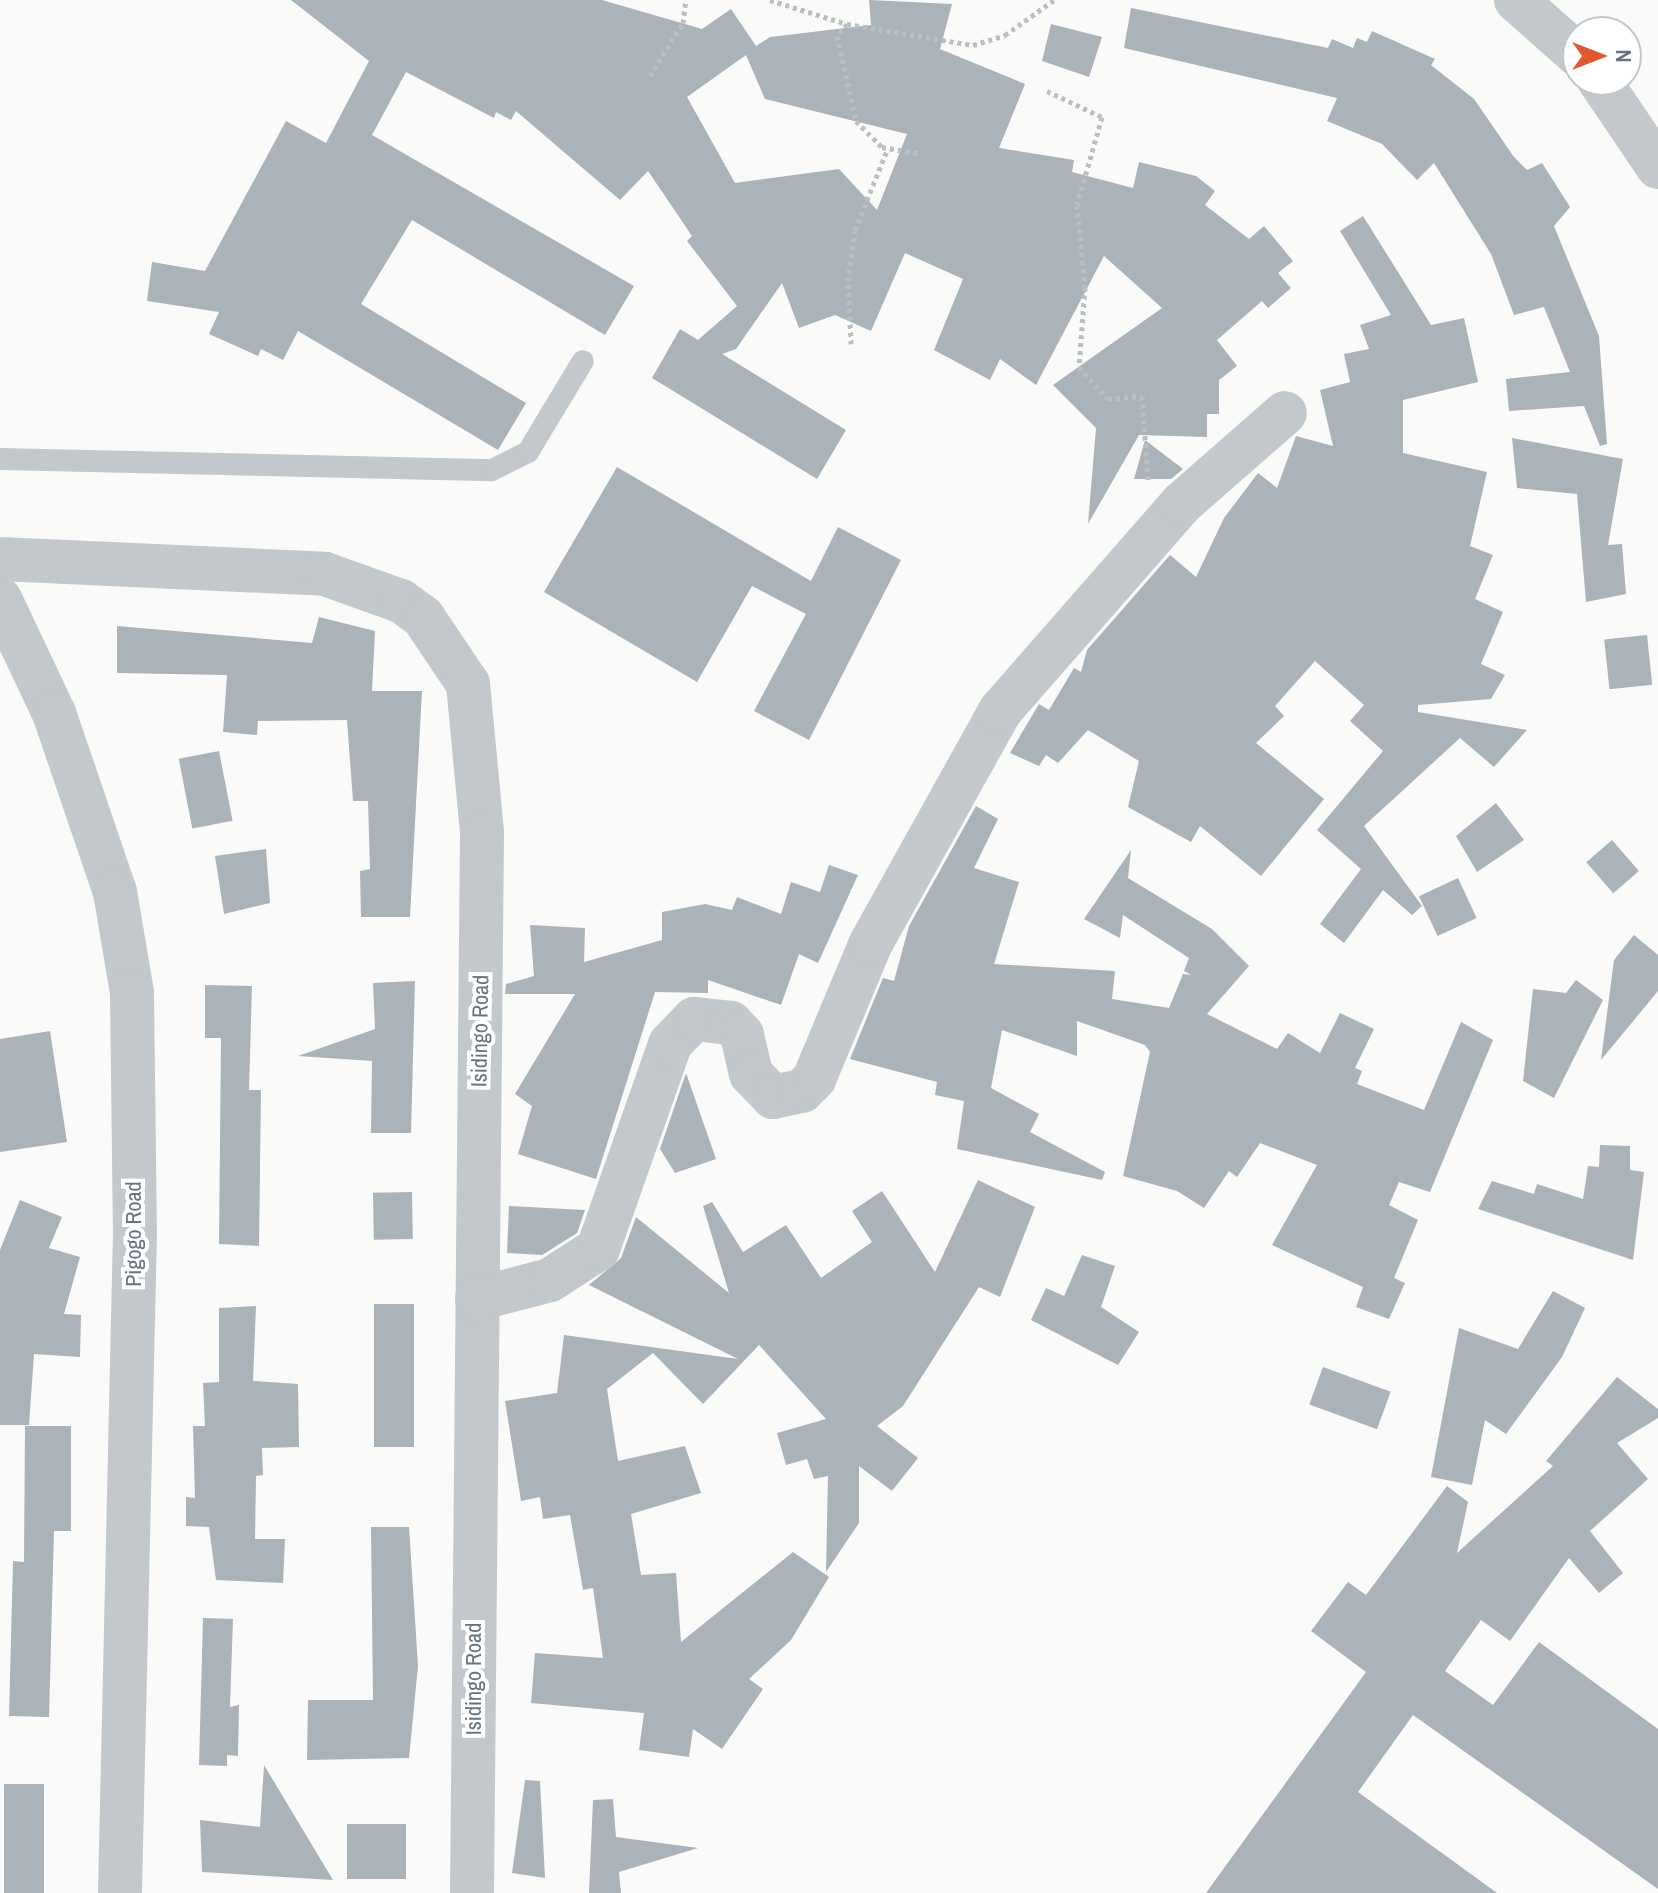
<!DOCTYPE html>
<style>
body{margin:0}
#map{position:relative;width:1658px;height:1893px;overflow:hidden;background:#fafaf8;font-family:"Archivo Narrow",sans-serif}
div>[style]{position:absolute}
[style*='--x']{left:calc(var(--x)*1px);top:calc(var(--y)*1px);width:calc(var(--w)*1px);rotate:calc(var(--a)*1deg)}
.building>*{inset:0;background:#aab3b9;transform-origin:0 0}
.path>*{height:5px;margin-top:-2.5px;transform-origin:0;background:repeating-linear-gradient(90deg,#bbbfc2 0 4px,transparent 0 8px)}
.service>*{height:22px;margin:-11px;padding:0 11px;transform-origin:11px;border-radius:11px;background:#c3c8cc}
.minor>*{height:44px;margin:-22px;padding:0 22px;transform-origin:22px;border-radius:22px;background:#c3c8cc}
span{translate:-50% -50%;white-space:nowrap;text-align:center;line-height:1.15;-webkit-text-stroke:8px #fff;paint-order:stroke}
.street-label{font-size:22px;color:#657683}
.north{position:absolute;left:1562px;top:16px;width:80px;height:80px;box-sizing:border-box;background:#fff;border:2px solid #c1c8cd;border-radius:50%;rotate:90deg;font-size:22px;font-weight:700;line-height:32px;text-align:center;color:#657683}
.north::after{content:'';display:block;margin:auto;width:28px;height:36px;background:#e4572e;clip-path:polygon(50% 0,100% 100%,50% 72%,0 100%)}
</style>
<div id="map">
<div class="building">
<div style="clip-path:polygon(evenodd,291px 0,602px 0,702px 29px,731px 9px,756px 46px,770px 37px,871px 25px,869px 0,952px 4px,940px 49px,1025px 84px,999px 148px,1074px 160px,1072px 172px,1133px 188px,1139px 162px,1196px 176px,1215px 191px,1205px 205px,1249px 239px,1264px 226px,1293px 261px,1278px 273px,1291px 288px,1268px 308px,1262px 301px,1217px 340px,1237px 366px,1219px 380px,1219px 414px,1207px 414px,1207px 437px,1139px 435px,1088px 524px,1096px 428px,1053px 385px,1162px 308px,1104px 256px,1036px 385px,1000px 359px,990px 380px,934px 350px,963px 279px,905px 253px,871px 331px,835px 315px,799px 328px,782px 283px,736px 349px,722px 354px,846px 430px,817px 479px,652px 378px,680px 329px,698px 340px,737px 306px,687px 241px,692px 236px,648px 171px,620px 200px,516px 111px,511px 120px,496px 112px,494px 118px,406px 72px,372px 135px,634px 286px,605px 335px,412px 220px,361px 304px,526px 403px,498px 450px,298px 331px,283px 360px,261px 349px,258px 356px,209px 334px,219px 312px,147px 301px,152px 262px,205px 271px,286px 121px,326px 143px,369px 61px,291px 0,746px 55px,765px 99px,907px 134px,877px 210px,839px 169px,735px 183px,687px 97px,746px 55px)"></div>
<div style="clip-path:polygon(1131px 8px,1328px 48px,1332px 39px,1353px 48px,1357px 38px,1367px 42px,1372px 31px,1435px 59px,1431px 65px,1474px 99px,1514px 157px,1527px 170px,1542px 163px,1570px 207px,1554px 226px,1599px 336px,1607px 444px,1600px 446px,1584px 406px,1509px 411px,1506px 379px,1570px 372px,1544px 307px,1514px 315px,1491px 254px,1434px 163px,1417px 180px,1382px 144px,1327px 121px,1337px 98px,1124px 48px)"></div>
<div style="clip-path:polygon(1051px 24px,1102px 37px,1089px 77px,1042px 61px)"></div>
<div style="clip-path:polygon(1363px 216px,1431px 325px,1464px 318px,1478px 382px,1403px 400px,1403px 453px,1487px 472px,1470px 546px,1493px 555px,1475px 599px,1503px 612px,1481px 664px,1505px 675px,1491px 699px,1418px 705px,1418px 712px,1527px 730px,1494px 767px,1460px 738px,1364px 826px,1422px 906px,1412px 915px,1383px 890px,1344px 943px,1320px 924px,1361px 869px,1317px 830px,1383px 751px,1350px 721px,1364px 705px,1315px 661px,1275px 706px,1284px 716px,1256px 743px,1324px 799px,1261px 876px,1200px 826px,1191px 842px,1128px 807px,1139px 761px,1088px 730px,1058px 763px,1046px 755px,1039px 766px,1010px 753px,1039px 704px,1049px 710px,1074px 668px,1081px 672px,1087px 650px,1170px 555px,1196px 577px,1224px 518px,1258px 473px,1277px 488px,1296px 436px,1333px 446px,1320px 390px,1350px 382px,1344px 354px,1369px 349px,1360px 325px,1391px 315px,1340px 231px)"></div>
<div style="clip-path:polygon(1512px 438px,1623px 459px,1608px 545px,1622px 544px,1626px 594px,1586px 602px,1577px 494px,1517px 488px)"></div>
<div style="clip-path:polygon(1145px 440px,1183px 469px,1171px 479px,1134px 479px)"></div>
<div style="clip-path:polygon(617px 467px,811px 581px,838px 527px,901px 560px,809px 740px,754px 711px,806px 614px,752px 586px,697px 682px,544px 592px)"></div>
<div style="clip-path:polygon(319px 617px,375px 631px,372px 691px,422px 691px,410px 917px,361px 917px,360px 871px,370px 869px,368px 801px,353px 801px,347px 720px,258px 721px,257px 735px,223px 732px,227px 675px,117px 673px,117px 626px,312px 643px)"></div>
<div style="left:1647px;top:635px;width:50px;height:43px;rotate:84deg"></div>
<div style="left:219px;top:751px;width:71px;height:41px;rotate:79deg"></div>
<div style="clip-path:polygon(1496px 803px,1524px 840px,1477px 872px,1456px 836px)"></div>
<div style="clip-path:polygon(976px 806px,998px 819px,974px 868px,1019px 882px,994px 964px,1115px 971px,1112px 999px,1169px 1008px,1183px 974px,1191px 975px,1184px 971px,1189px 958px,1123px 915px,1120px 938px,1084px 919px,1131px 850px,1128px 878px,1212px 929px,1249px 966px,1207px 1014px,1277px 1049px,1288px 1033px,1320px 1053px,1340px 1013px,1374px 1029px,1355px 1068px,1362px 1071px,1357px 1084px,1424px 1110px,1461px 1022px,1493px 1040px,1430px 1192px,1399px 1182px,1389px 1205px,1418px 1220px,1394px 1278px,1405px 1283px,1389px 1319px,1356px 1307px,1363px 1287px,1272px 1245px,1317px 1165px,1260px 1143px,1237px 1177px,1229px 1171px,1204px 1208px,1177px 1191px,1123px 1176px,1150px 1052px,1145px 1045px,1077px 1021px,1077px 1056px,1002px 1030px,991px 1088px,1039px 1114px,1030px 1132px,1105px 1172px,1102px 1180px,957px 1149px,964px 1101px,935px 1095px,937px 1082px,850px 1059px,883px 978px,894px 981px,909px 926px)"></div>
<div style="left:1612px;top:840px;width:41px;height:34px;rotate:49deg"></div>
<div style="clip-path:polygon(266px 849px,270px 903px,224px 914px,215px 856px)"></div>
<div style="clip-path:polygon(829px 865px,858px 875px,818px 963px,799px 954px,781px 1005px,708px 980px,708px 993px,655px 992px,596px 1179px,518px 1154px,532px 1106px,515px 1094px,575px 994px,505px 994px,506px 984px,534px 976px,530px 925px,585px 928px,584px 962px,662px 940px,662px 912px,705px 904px,732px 910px,737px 897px,781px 914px,791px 882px,820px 892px)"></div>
<div style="left:1458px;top:878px;width:44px;height:43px;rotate:65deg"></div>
<div style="clip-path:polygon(1634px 935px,1658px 955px,1658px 991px,1601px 1060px,1614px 960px)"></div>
<div style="clip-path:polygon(1576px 980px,1603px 1000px,1554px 1098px,1523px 1081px,1533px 989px,1566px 993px)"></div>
<div style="clip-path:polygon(415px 981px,411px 1133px,371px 1133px,372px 1061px,298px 1056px,375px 1029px,373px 983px)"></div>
<div style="clip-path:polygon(205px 985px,252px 986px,249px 1090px,261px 1090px,259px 1246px,219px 1244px,221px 1038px,205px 1038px)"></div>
<div style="clip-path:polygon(50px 1031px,67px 1142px,0 1152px,0 1039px)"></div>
<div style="clip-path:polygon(686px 1073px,716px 1159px,675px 1173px,660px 1149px)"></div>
<div style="clip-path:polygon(1600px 1145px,1630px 1146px,1630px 1170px,1644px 1172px,1633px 1260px,1478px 1209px,1492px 1181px,1534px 1194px,1537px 1184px,1583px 1199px,1588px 1166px,1599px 1167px)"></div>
<div style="clip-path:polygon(978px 1180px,1035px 1207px,1000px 1297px,979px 1287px,903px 1406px,877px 1426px,918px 1458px,892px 1491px,859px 1466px,859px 1523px,826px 1572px,828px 1476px,814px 1479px,807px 1459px,786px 1465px,777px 1433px,826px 1419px,759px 1345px,703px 1404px,653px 1353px,607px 1389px,618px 1461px,685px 1446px,701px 1493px,631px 1514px,641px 1575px,676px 1573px,681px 1642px,793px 1552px,829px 1577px,791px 1640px,749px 1679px,763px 1689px,722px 1749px,693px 1729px,689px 1757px,639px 1750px,644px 1713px,531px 1703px,535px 1653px,603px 1658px,593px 1588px,583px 1590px,570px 1515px,543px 1519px,540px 1497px,521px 1501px,505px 1401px,557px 1393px,564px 1335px,738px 1359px,589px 1285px,621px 1258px,636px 1217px,729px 1293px,703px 1206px,712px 1202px,743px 1252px,786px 1225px,821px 1278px,872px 1242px,852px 1211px,882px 1191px,935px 1272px)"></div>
<div style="left:412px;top:1192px;width:47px;height:39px;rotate:89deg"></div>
<div style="clip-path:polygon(20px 1200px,62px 1217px,49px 1248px,80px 1257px,64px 1314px,81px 1315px,80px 1357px,34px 1354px,29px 1425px,0 1425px,0 1250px)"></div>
<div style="clip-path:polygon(509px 1206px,585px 1210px,577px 1233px,542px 1255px,507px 1253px)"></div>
<div style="clip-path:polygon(1082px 1255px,1115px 1266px,1101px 1307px,1139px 1332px,1118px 1365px,1031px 1320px,1046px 1288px,1064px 1296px)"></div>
<div style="clip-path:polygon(1553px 1291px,1585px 1308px,1562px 1357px,1506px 1434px,1485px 1420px,1472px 1485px,1431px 1477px,1459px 1328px,1518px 1349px)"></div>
<div style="left:374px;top:1304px;width:40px;height:143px"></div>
<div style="clip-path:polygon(256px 1306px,253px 1381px,298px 1384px,299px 1447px,262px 1448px,263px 1475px,256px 1476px,255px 1539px,285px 1539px,283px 1583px,216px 1580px,209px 1527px,186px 1526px,186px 1497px,195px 1498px,193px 1426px,205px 1426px,203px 1383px,219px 1382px,219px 1308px)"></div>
<div style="left:1323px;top:1367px;width:72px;height:40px;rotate:20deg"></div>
<div style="clip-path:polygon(1617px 1377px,1658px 1409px,1658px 1418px,1617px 1443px,1648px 1479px,1590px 1531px,1623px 1573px,1599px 1593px,1569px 1558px,1510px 1641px,1481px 1620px,1445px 1671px,1493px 1705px,1539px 1642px,1658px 1729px,1658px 1889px,1413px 1715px,1358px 1792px,1497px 1893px,1206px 1893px,1366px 1672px,1311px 1631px,1348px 1582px,1366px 1595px,1447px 1486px,1468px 1502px,1457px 1553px,1553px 1466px,1546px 1461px)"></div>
<div style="clip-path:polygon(25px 1426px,71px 1426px,71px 1531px,54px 1531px,49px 1717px,9px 1716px,13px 1561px,24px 1562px)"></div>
<div style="clip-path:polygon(371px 1527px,409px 1527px,418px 1666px,409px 1758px,307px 1760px,308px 1700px,373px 1700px)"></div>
<div style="clip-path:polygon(203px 1618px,233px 1619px,230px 1707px,239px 1705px,238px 1756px,227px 1755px,227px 1766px,199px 1765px)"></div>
<div style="clip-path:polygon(264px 1765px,333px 1880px,202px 1872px,200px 1820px,260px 1827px)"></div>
<div style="clip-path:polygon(525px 1780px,540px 1781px,545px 1878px,512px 1873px)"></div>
<div style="left:4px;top:1784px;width:40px;height:109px"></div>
<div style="clip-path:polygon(613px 1799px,616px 1837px,698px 1848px,619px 1872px,621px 1893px,589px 1893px,593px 1800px)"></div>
<div style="left:406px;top:1824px;width:55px;height:59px;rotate:90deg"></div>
</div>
<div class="path">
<div style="--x:770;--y:0;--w:81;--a:17.3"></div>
<div style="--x:847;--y:24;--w:128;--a:9.5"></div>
<div style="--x:973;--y:45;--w:34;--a:-17"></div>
<div style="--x:1005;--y:35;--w:60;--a:-35.5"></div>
<div style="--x:847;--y:24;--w:16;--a:130"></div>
<div style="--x:837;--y:36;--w:87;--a:77.4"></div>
<div style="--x:856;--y:121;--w:37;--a:45"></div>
<div style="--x:882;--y:147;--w:39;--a:10"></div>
<div style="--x:650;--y:76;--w:62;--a:-58.1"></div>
<div style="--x:683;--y:23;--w:23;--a:-83"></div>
<div style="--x:1047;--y:91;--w:61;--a:25.3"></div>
<div style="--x:1102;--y:117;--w:91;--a:105.9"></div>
<div style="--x:1077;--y:205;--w:82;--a:84.4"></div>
<div style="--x:1085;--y:287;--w:80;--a:94.3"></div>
<div style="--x:1079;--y:367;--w:43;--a:47.8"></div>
<div style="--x:1108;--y:399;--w:34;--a:-5"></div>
<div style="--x:1142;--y:396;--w:84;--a:85.9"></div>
<div style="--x:851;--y:344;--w:63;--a:-92.7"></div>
<div style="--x:848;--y:281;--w:51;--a:-82.2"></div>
<div style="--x:855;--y:230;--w:88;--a:-68.1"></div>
</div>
<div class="service">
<div style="--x:0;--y:459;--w:492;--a:1.3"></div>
<div style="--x:492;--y:470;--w:40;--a:-26.6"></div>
<div style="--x:528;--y:452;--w:106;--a:-58.9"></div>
</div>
<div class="minor">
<div style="--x:1516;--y:0;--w:83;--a:41.6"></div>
<div style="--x:1599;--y:80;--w:105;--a:55.9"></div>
<div style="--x:0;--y:559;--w:325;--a:2.6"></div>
<div style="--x:325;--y:574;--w:81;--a:19.6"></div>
<div style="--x:401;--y:601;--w:27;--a:36"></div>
<div style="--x:423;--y:617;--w:81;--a:56.1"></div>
<div style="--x:468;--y:684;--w:150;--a:84.6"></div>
<div style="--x:482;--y:833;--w:1060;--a:90.54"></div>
<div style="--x:0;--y:599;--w:126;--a:64.7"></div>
<div style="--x:54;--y:713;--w:189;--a:71.2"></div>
<div style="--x:115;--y:892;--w:102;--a:80.4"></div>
<div style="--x:132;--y:993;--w:238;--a:89.3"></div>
<div style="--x:135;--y:1231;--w:662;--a:91.3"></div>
<div style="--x:477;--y:1299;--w:75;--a:-14.6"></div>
<div style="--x:550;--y:1280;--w:57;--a:-32.9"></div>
<div style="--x:598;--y:1249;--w:217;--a:-70.6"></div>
<div style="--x:670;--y:1044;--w:35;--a:-46"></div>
<div style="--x:694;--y:1019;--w:37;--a:6"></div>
<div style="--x:731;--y:1023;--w:16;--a:47"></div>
<div style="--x:742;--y:1035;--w:40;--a:77"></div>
<div style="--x:751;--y:1074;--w:32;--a:46"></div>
<div style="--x:773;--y:1097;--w:30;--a:-12"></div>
<div style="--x:802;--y:1091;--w:17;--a:-45"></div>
<div style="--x:814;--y:1079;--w:147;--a:-67.3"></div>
<div style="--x:871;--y:943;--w:265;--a:-60.9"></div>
<div style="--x:1000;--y:711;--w:275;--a:-48.8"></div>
<div style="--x:1181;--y:504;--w:138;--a:-41.2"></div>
</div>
<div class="street-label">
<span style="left:480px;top:1031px;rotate:-89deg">Isidingo Road</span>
<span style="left:134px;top:1234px;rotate:-90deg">Pigogo Road</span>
<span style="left:474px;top:1679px;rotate:-90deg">Isidingo Road</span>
</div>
<div class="north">N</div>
</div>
